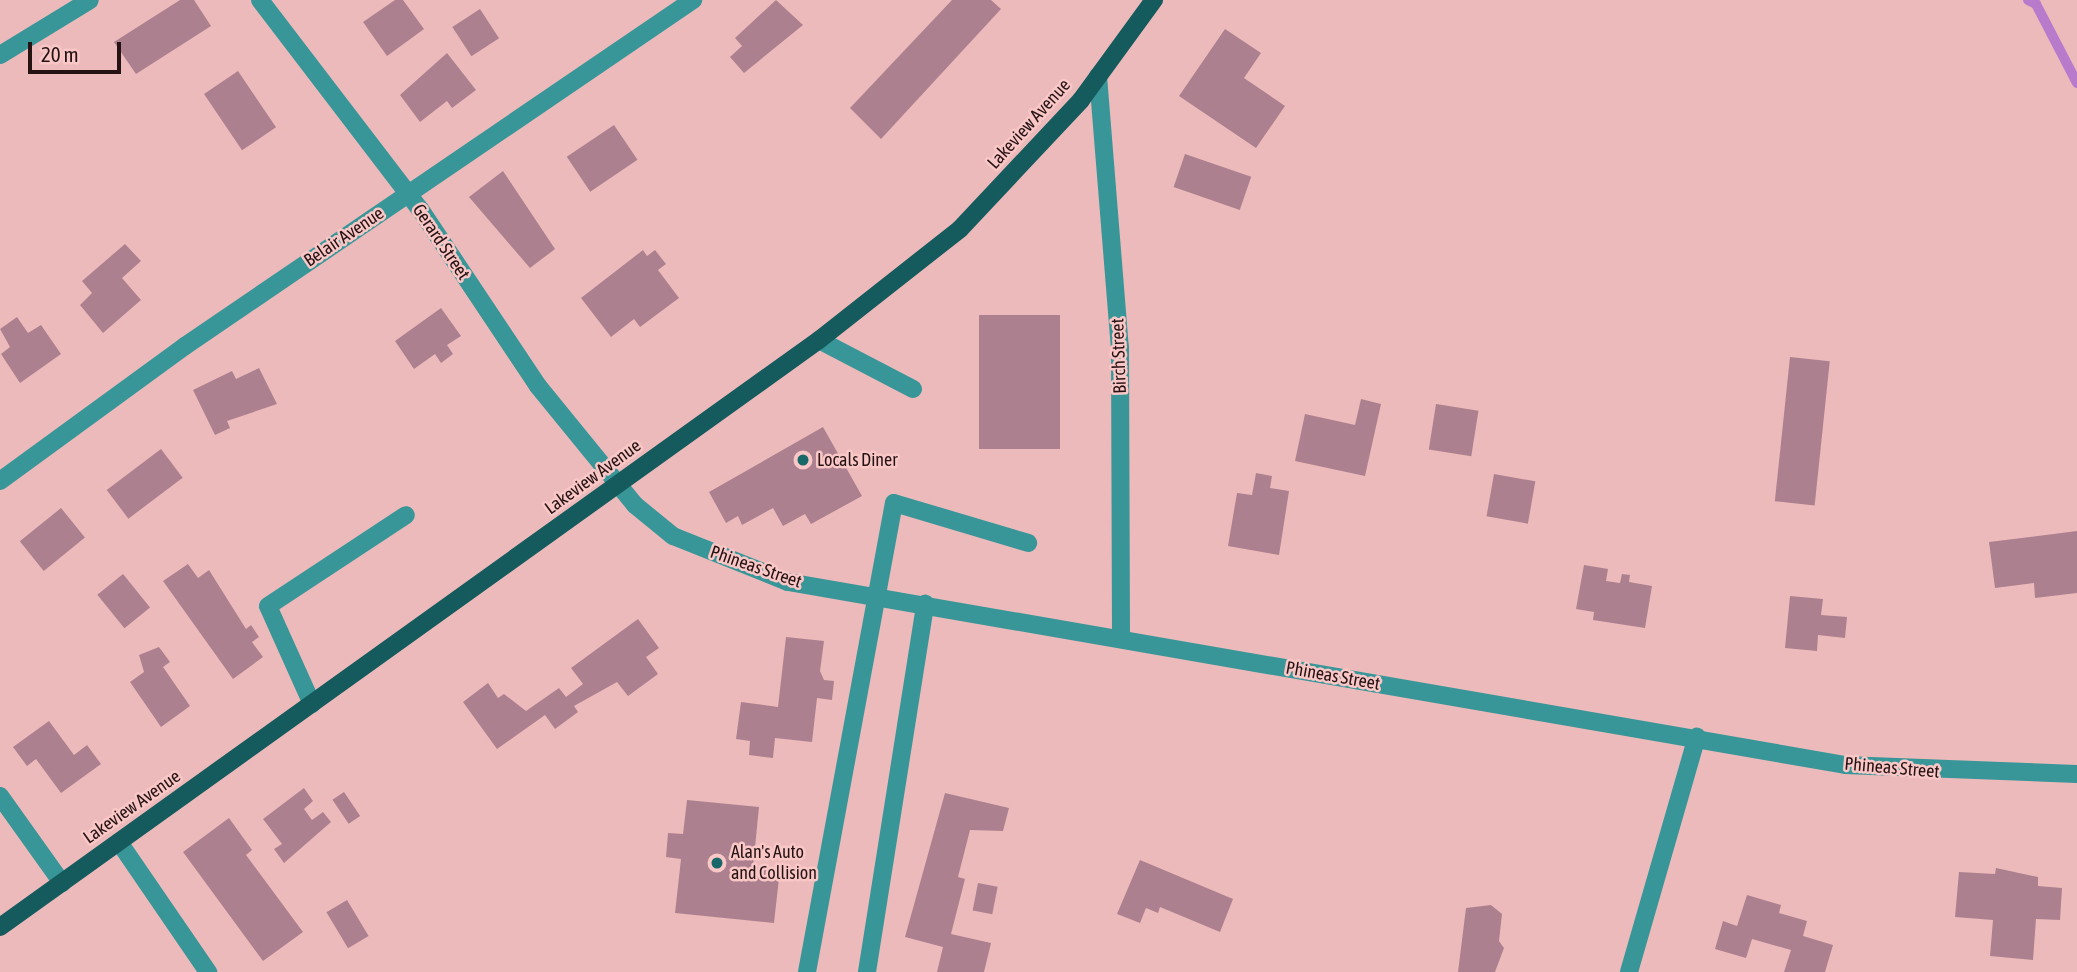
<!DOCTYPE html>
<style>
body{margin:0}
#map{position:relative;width:2077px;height:972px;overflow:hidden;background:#edbabb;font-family:"Asap Condensed",sans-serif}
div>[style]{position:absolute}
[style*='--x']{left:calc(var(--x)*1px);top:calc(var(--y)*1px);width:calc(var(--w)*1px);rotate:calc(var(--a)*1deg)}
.stream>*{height:10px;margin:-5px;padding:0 5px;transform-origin:5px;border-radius:5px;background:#b87bcc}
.building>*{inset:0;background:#ad808f;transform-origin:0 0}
.minor>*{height:18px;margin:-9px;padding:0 9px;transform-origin:9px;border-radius:9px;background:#389698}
.major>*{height:18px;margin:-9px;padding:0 9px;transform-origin:9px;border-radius:9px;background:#155a5c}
.dots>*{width:19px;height:19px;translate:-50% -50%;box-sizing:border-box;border:4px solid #fac7c7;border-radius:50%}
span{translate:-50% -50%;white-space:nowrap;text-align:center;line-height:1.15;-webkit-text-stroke:5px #fac7c7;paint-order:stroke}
.street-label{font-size:18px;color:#251314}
.poi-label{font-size:18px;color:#251314}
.left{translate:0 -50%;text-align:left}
.scale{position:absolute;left:28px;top:42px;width:93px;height:32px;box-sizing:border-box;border:4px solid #251314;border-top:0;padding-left:9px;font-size:21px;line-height:24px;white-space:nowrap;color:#251314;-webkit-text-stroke:5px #fac7c7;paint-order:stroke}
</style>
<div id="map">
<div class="stream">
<div style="--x:2028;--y:0;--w:9;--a:27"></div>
<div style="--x:2036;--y:4;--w:89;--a:62.6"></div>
</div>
<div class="building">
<div style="clip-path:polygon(180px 0,194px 0,211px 26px,136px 74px,114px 42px)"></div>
<div style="clip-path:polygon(395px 0,403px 0,424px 29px,387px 56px,363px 22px)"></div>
<div style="clip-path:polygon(776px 0,803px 25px,744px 73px,730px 57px,742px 46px,735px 38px)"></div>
<div style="clip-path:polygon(952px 0,991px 0,1001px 9px,881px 139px,850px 108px)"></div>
<div style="left:480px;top:9px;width:35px;height:33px;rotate:57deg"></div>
<div style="clip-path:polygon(1225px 29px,1261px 53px,1244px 78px,1285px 106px,1256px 148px,1179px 96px)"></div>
<div style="clip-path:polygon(447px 53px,476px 90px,452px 108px,447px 101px,420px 122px,400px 95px)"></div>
<div style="left:238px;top:71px;width:68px;height:41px;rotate:56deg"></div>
<div style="left:614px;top:125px;width:42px;height:57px;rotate:56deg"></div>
<div style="left:1185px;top:154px;width:70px;height:35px;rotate:19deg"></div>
<div style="clip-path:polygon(503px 171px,555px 249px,530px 268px,469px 197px)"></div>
<div style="clip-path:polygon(125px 244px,141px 261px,122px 278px,141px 300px,103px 333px,80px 305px,92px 293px,82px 281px)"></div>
<div style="clip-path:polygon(643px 250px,647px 256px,655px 250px,666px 264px,658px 270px,679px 298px,640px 327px,634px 319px,611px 337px,581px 298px)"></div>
<div style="clip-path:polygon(441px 308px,461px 336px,447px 345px,453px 354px,441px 363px,435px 354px,414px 369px,395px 341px)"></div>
<div style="left:1060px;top:315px;width:134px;height:81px;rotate:90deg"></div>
<div style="clip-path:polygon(17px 317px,28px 333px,41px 325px,61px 354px,20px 383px,1px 354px,10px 347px,0 329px)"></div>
<div style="left:1790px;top:357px;width:40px;height:145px;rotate:6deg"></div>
<div style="clip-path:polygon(259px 368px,277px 404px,227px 421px,230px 428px,215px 435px,193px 390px,232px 371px,236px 379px)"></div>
<div style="clip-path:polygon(1361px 399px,1381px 404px,1365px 476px,1295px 461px,1305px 414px,1355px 425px)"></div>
<div style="left:1436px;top:404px;width:43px;height:46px;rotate:9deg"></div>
<div style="clip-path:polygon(823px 427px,862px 496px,811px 524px,805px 514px,783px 526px,773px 508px,742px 525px,738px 516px,726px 523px,709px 492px)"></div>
<div style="left:161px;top:449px;width:36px;height:68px;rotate:53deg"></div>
<div style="clip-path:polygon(1256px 473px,1272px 476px,1270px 488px,1289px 491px,1279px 555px,1228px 546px,1237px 493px,1252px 495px)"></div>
<div style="left:1494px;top:474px;width:42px;height:43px;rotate:10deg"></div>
<div style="left:61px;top:508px;width:38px;height:53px;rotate:51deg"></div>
<div style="clip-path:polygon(2077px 531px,2077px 593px,2035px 598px,2034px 583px,1995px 588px,1989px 542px)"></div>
<div style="clip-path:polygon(188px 564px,198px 578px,209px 570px,246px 629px,251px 625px,259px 637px,252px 642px,263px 657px,233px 679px,163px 581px)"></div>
<div style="clip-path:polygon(1584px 565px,1608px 569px,1606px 581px,1620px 583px,1622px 574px,1630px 575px,1629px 582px,1652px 586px,1645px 628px,1593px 620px,1594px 612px,1576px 609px)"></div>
<div style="left:123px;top:574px;width:43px;height:33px;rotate:51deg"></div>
<div style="clip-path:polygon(1790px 596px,1823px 599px,1821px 615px,1847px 617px,1845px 638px,1818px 635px,1817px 651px,1785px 648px)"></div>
<div style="clip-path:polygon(638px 619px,659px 648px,646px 657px,658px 674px,628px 696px,617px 682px,574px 706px,578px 712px,555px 729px,545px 715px,497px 749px,463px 702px,488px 683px,498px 698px,504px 694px,526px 711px,559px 688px,566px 697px,583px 684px,571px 668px)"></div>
<div style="clip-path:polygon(786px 637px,824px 641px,820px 671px,824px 680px,834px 681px,832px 700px,817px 698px,812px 742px,775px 738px,773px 758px,749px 755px,750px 741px,736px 739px,741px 702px,778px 707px)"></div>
<div style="clip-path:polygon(159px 647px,170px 662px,163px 667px,190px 706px,161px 727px,130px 682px,144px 672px,139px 655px)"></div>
<div style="clip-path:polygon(49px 721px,74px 755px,87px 745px,101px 764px,61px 793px,36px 759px,27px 766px,13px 747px)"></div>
<div style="clip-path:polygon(304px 788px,313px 801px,304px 809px,312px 820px,323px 812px,331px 822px,284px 863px,274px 849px,282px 844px,263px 819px)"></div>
<div style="left:344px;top:792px;width:29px;height:14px;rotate:56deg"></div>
<div style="clip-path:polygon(945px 793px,1009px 808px,1003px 831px,970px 830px,958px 877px,965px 879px,951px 934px,991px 943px,984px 972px,937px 972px,943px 947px,905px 937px)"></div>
<div style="clip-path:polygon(687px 800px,759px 807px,753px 867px,780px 869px,774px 923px,675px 913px,681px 859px,666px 857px,668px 833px,683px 834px)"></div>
<div style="clip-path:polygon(229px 818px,252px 850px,246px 855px,303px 932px,263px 961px,183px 852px)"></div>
<div style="clip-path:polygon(1140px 860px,1233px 899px,1220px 932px,1160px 907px,1158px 913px,1146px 908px,1140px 923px,1117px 914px)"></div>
<div style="clip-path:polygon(1996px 868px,2038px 877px,2038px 886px,2062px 888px,2060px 920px,2036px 919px,2033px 960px,1990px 956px,1993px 920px,1955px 917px,1959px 872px,1995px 874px)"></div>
<div style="left:978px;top:883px;width:20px;height:28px;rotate:11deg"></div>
<div style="clip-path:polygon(1747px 895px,1781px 905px,1779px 913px,1807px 921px,1803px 936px,1833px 945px,1825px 972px,1784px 972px,1791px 950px,1752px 939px,1746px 958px,1715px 949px,1723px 921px,1737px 926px)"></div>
<div style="left:347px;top:900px;width:42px;height:24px;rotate:59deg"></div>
<div style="clip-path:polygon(1491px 905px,1502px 914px,1499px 941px,1504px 948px,1495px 972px,1458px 972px,1466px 908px)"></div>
</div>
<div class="minor">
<div style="--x:260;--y:0;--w:263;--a:52.6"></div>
<div style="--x:420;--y:209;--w:213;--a:56.3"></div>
<div style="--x:538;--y:386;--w:154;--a:50.8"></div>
<div style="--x:635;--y:505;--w:49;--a:39.2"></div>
<div style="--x:673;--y:536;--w:124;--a:21.8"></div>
<div style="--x:788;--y:582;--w:1073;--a:9.82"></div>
<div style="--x:1845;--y:765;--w:232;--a:2.2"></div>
<div style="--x:0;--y:55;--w:105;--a:-31.4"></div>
<div style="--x:1098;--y:76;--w:272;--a:85.4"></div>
<div style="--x:1120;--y:347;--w:289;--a:89.8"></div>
<div style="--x:819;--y:340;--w:106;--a:27.5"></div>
<div style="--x:0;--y:481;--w:229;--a:-36.1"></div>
<div style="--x:185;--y:346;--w:615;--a:-34.26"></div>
<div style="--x:312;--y:704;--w:107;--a:-114.2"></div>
<div style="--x:268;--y:606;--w:165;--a:-33.4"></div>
<div style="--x:0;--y:796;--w:107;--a:54.5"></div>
<div style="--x:119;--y:842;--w:158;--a:55.6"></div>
<div style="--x:807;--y:972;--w:477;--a:-79.5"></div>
<div style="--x:894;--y:503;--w:140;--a:16.6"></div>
<div style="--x:867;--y:972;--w:373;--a:-81"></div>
<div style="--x:1629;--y:972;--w:245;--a:-73.9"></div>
</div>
<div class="major">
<div style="--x:0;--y:927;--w:1008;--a:-35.63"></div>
<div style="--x:819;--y:340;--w:179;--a:-38.2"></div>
<div style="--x:960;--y:229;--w:177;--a:-46.8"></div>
<div style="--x:1081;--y:100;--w:124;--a:-53.9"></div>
</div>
<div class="dots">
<div style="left:803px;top:460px;background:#186769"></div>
<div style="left:717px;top:863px;background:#186769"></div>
</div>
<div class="street-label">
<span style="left:1029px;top:124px;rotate:-48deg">Lakeview Avenue</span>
<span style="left:344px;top:237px;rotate:-34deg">Belair Avenue</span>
<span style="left:441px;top:242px;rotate:56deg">Gerard Street</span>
<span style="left:1119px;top:356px;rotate:-92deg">Birch Street</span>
<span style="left:593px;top:477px;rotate:-36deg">Lakeview Avenue</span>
<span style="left:756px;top:567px;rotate:19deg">Phineas Street</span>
<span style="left:1333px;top:676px;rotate:10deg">Phineas Street</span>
<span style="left:1892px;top:768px;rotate:5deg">Phineas Street</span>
<span style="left:132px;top:807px;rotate:-35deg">Lakeview Avenue</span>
</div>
<div class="poi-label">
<span class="left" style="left:817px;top:460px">Locals Diner</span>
<span class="left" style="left:731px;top:863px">Alan's Auto<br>and Collision</span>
</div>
<div class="scale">20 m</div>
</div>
